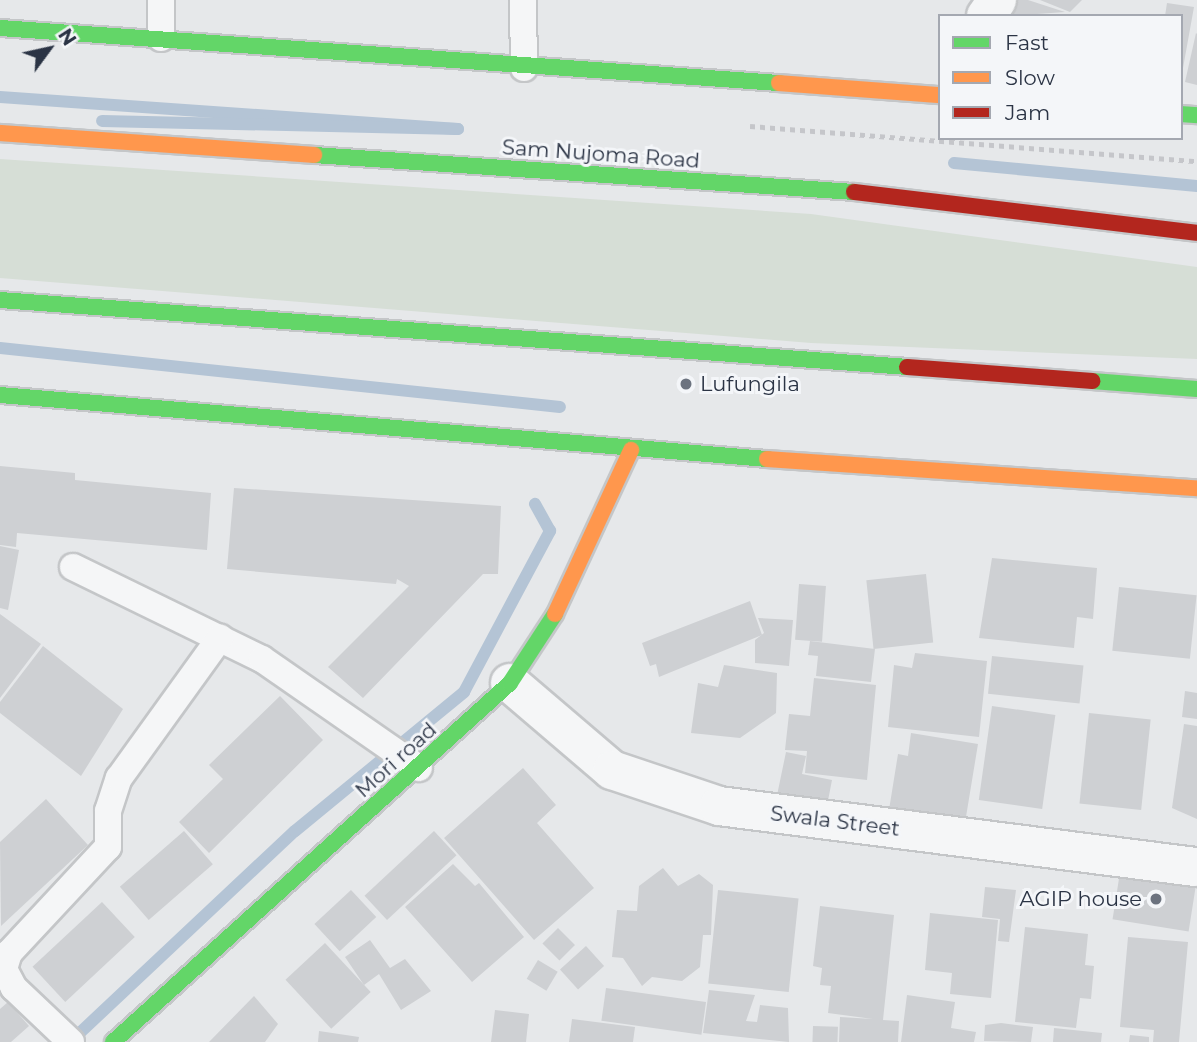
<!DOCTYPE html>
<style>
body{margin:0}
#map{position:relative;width:1197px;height:1042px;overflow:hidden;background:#e6e8ea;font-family:Montserrat,sans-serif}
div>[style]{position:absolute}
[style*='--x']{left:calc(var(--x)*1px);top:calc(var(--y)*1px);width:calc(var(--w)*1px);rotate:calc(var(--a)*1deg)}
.green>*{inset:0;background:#d6ded6}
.stream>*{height:12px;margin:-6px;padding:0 6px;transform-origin:6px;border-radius:6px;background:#b4c4d5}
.building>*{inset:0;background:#ced0d3;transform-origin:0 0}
.path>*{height:4.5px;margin-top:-2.25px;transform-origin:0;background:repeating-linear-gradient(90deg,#c5c6ca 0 5px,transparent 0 10px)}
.roads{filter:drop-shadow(2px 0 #c4c6c8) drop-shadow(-2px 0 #c4c6c8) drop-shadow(0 2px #c4c6c8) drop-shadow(0 -2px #c4c6c8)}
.lane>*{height:26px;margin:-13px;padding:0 13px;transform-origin:13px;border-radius:13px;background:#f5f6f7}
.street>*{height:38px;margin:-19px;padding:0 19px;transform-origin:19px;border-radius:19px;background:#f5f6f7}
.fast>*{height:16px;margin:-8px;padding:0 8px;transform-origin:8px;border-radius:8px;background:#63d668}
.slow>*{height:16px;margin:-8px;padding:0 8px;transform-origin:8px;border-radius:8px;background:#ff974d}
.jam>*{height:16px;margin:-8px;padding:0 8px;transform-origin:8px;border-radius:8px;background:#b3261e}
.dots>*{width:19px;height:19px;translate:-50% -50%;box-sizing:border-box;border:4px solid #f4f6f9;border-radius:50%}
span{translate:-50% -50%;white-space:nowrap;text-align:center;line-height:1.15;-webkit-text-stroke:6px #f4f6f9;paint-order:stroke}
.street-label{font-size:21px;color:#2b3445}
.poi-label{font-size:21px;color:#2b3445}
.left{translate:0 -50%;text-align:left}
.right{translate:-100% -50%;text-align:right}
.legend{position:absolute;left:938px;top:14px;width:245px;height:126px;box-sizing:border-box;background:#f4f6f9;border:2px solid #a4a8b1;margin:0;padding:9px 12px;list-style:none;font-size:21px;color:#2b3445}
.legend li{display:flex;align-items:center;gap:14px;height:35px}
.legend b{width:35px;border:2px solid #a4a8b1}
.north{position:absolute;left:14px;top:14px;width:70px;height:70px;-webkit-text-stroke:5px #f4f6f9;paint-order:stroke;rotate:57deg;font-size:19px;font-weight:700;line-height:28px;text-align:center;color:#2b3445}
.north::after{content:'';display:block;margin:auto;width:24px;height:32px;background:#2b3445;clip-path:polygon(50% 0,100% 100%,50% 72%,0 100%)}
</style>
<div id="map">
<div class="green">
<div style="clip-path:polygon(0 159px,811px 214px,1197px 267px,1197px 359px,811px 343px,0 278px)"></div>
</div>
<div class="stream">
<div style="--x:0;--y:97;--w:459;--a:4"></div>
<div style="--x:458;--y:129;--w:356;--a:-178.7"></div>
<div style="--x:954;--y:163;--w:244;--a:5.4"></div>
<div style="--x:0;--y:348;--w:563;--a:6.01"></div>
<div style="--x:70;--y:1042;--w:308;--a:-43.2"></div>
<div style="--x:295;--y:831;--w:219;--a:-39.4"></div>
<div style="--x:464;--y:692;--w:183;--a:-61.9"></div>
<div style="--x:550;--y:531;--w:31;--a:-119"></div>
</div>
<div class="building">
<div style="clip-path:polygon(1013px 0,1028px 0,1065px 12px,1008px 16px)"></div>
<div style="clip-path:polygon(1040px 0,1082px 0,1070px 12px)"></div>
<div style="clip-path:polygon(1167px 3px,1194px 7px,1183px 68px,1181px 16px,1165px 16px)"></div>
<div style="clip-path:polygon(1196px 33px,1197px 34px,1197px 85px,1185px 82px)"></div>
<div style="clip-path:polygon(0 466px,75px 473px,75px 480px,211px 493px,207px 550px,17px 533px,16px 547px,0 545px)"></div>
<div style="clip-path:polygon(234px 488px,501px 506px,498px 574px,483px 574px,363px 698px,328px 667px,409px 586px,397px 579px,396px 584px,227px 569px)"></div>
<div style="clip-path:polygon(0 546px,19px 550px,8px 610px,0 608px)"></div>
<div style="clip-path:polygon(992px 558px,1097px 568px,1093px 619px,1077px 617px,1074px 648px,979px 638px)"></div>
<div style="left:926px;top:574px;width:69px;height:60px;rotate:84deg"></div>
<div style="left:799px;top:584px;width:27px;height:56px;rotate:4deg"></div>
<div style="left:1119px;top:587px;width:78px;height:64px;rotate:6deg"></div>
<div style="clip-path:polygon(750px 601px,762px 635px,659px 677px,656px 664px,650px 666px,642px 643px)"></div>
<div style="clip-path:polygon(0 614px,41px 644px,0 698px)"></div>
<div style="clip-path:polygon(758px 618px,793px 620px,789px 666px,755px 663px,755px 640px,764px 633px)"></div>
<div style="clip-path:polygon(810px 641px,875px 649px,871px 682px,816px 676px,818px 656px,808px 655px)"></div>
<div style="clip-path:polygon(43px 646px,123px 709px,81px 776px,0 713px,0 702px)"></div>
<div style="clip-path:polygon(915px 653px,987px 661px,979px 737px,888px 727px,894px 665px,912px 668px)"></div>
<div style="left:992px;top:656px;width:92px;height:38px;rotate:6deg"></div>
<div style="clip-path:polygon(724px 665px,777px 673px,776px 713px,740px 738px,691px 733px,698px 683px,718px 687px)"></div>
<div style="clip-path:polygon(814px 678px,876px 685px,867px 780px,805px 773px,807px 751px,785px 750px,789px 714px,810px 716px)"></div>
<div style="clip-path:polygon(1185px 691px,1197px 693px,1197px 719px,1182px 717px)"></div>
<div style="clip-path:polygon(280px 696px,323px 740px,209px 853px,179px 822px,223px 779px,209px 765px)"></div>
<div style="left:992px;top:706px;width:64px;height:95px;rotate:8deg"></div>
<div style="left:1089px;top:713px;width:62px;height:91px;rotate:6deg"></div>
<div style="clip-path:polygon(1184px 724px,1197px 726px,1197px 819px,1172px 808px)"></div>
<div style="clip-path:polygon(911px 733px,978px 744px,965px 823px,889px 810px,898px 754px,908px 756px)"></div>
<div style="clip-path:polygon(786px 752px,806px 756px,802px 774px,832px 780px,825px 816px,775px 805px)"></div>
<div style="clip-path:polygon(523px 768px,556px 805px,537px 823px,594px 888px,534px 940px,444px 838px)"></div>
<div style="clip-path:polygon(46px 799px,88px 845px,1px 926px,0 842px)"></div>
<div style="left:184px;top:831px;width:44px;height:85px;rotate:49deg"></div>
<div style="left:434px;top:831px;width:33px;height:95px;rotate:47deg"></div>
<div style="clip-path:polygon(453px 864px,475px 886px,479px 883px,524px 937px,472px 982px,405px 907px)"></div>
<div style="left:1121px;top:866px;width:77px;height:54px;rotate:9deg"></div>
<div style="clip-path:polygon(663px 868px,678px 886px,699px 874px,713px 885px,711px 935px,703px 935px,700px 967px,682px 981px,652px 977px,642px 986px,623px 958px,612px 957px,617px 910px,637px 911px,639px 886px)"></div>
<div style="clip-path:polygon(985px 887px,1016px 890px,1009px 942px,998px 941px,1000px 919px,982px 917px)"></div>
<div style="left:351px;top:890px;width:37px;height:50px;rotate:47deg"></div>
<div style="left:718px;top:890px;width:81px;height:94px;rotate:6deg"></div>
<div style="left:102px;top:902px;width:48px;height:95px;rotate:47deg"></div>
<div style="clip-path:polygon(820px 906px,894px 915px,883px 1020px,899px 1021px,898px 1042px,839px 1042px,840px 1017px,873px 1019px,828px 1013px,831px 986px,820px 985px,822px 968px,813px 966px)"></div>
<div style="clip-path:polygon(930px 913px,998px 920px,991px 998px,950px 994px,952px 973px,925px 970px)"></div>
<div style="clip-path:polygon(1025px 927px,1088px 934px,1085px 965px,1094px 966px,1091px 999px,1080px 998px,1076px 1028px,1015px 1022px)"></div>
<div style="left:558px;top:928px;width:24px;height:22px;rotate:45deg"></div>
<div style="clip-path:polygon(1128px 937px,1188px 942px,1179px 1042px,1153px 1042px,1154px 1030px,1120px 1027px)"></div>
<div style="clip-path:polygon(370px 940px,390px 968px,405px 959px,431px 991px,401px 1010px,379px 974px,364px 985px,345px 957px)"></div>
<div style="left:325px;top:943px;width:67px;height:54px;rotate:47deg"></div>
<div style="left:586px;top:946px;width:27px;height:35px;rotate:48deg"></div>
<div style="left:538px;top:960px;width:23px;height:22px;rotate:31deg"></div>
<div style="left:606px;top:988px;width:101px;height:33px;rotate:8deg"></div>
<div style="clip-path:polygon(709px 990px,755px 995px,746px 1021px,757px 1022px,760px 1005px,788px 1008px,789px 1042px,703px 1033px)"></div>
<div style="clip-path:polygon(907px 995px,955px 1002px,951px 1028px,976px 1032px,974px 1042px,901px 1042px)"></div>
<div style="clip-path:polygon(254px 996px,278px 1024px,265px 1042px,209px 1042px)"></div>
<div style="clip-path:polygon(8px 1002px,29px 1026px,11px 1042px,0 1042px,0 1009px)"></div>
<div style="clip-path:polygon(495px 1010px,529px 1014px,526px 1042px,491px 1042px)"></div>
<div style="clip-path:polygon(572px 1019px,635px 1027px,633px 1042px,569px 1042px)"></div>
<div style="clip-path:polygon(1001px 1023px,1033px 1027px,1031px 1042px,984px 1041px,985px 1025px)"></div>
<div style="left:813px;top:1026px;width:25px;height:16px;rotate:2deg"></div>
<div style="clip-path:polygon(1054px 1028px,1102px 1033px,1101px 1042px,1053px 1042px)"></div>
<div style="clip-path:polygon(319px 1031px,359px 1037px,358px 1042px,318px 1042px)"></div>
<div style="clip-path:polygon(1130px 1035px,1149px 1037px,1149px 1042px,1129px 1042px)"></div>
</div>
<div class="path">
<div style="--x:750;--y:126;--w:448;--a:4.5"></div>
</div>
<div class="roads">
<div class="lane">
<div style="--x:161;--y:0;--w:38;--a:90"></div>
<div style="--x:523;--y:0;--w:68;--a:89.2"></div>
<div style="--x:73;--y:567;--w:210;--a:26"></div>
<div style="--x:262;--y:659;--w:191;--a:34.8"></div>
<div style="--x:71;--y:1042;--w:79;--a:-136.5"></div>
<div style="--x:14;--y:988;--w:21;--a:-118"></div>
<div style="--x:4;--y:969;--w:17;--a:-73"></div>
<div style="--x:9;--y:953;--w:145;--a:-47"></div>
<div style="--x:108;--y:847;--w:36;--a:-90"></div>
<div style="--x:108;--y:811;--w:35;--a:-72"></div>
<div style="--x:119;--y:778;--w:173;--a:-54.2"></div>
</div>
<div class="street">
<div style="--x:986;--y:16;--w:19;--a:-55"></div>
<div style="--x:510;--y:683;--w:134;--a:40.5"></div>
<div style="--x:612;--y:770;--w:113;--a:18.6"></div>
<div style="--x:719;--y:806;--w:482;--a:7.3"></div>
</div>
<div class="fast">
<div style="--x:0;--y:28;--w:781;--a:4.04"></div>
<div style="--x:1181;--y:114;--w:16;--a:4"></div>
<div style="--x:314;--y:155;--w:541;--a:3.92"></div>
<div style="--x:0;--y:300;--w:909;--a:4.22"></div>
<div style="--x:1092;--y:381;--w:105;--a:4.4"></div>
<div style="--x:0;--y:395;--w:770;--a:4.77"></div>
<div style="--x:113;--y:1042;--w:535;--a:-42.12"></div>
<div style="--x:510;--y:683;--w:82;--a:-56.9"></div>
</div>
<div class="slow">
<div style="--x:779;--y:83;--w:161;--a:4.3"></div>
<div style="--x:0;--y:133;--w:315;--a:4"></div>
<div style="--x:767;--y:459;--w:431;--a:3.9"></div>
<div style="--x:555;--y:614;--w:181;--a:-65.1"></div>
</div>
<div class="jam">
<div style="--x:854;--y:192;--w:345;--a:6.8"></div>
<div style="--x:907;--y:367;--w:186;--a:4.3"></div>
</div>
</div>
<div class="dots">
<div style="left:686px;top:384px;background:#6c737f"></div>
<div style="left:1156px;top:899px;background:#6c737f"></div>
</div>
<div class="street-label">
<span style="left:601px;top:154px;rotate:4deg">Sam Nujoma Road</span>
<span style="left:396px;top:760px;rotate:-42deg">Mori road</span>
<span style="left:835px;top:821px;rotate:7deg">Swala Street</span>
</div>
<div class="poi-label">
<span class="left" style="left:700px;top:384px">Lufungila</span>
<span class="right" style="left:1142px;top:899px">AGIP house</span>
</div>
<ul class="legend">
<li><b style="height:9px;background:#63d668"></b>Fast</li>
<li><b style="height:9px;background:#ff974d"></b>Slow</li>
<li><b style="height:9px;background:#b3261e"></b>Jam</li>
</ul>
<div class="north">N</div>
</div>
